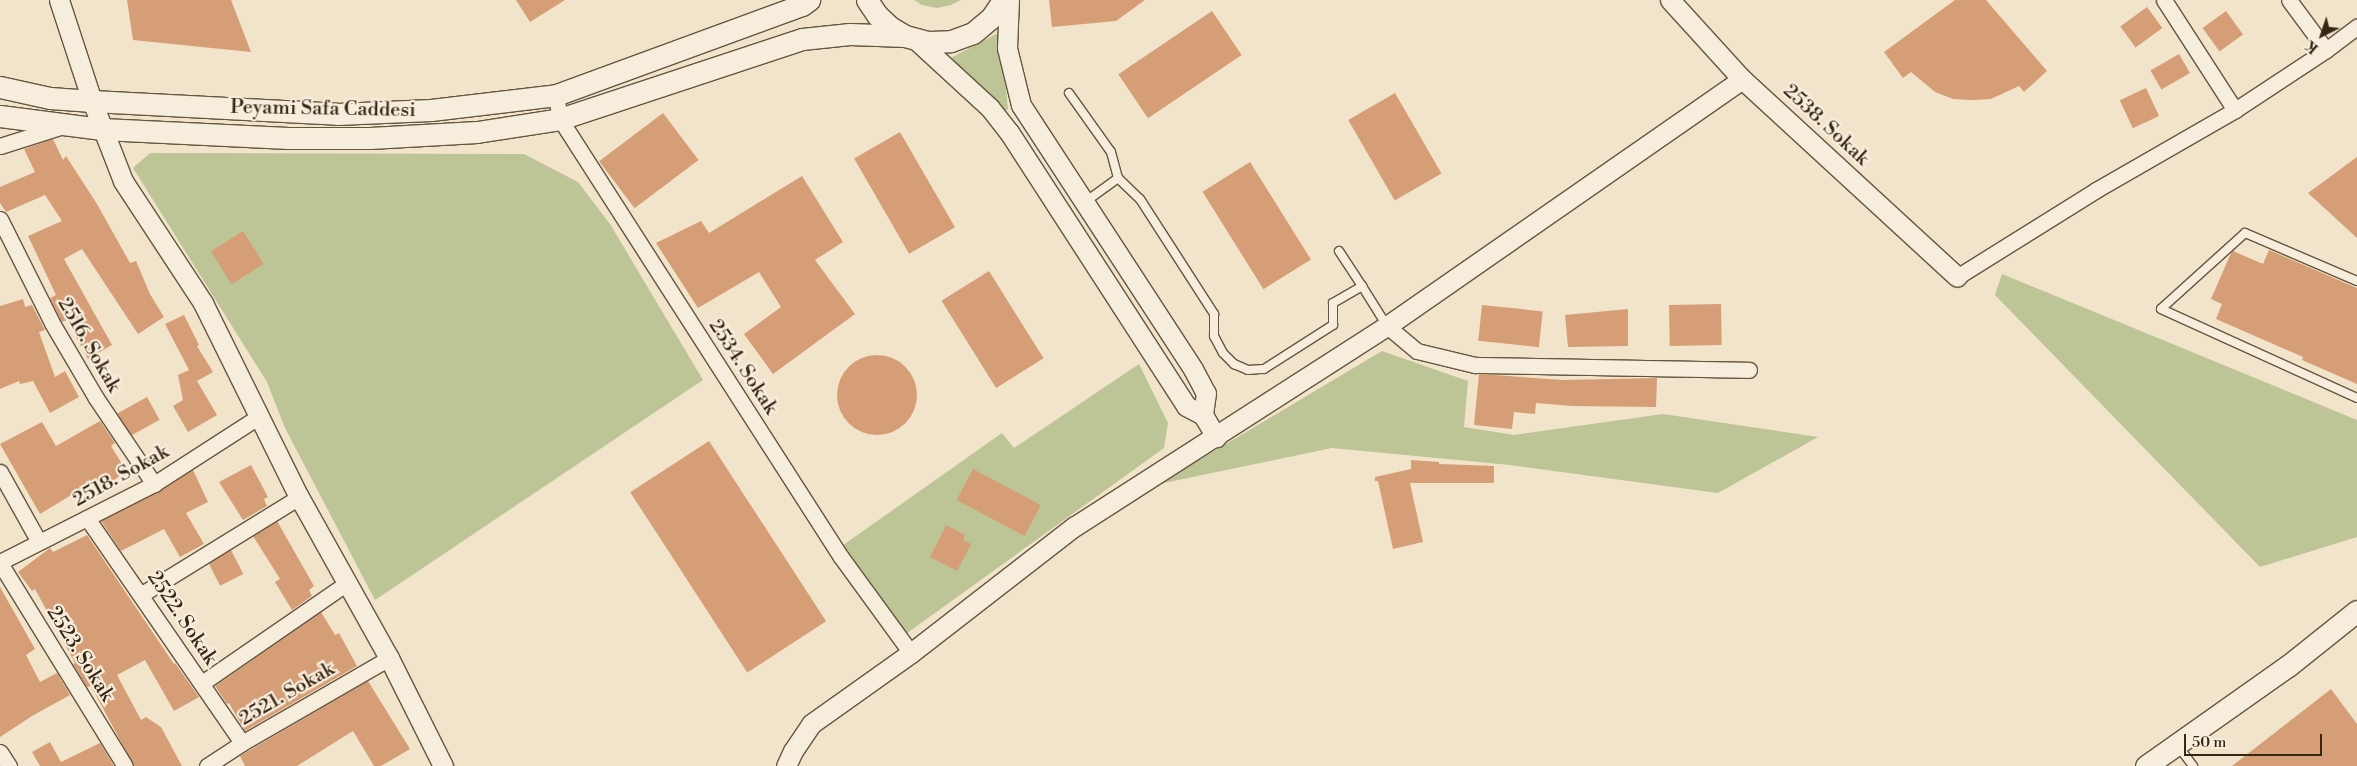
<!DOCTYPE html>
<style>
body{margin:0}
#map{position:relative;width:2357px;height:766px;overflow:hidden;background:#f2e4cb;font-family:"Libre Bodoni",serif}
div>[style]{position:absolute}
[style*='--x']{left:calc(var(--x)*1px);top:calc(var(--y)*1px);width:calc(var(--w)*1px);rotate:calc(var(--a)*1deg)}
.green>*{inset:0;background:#bdc496}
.building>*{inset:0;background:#d59e77;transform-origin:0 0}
.round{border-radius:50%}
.roads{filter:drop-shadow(1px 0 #655640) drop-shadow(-1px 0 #655640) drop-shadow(0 1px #655640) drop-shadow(0 -1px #655640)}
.service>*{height:8px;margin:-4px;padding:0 4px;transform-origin:4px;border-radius:4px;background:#f7eddd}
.minor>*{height:15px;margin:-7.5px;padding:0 7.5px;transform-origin:7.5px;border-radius:7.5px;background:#f7eddd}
.tertiary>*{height:19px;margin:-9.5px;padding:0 9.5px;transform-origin:9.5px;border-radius:9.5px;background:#f7eddd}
.secondary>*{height:21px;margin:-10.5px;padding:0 10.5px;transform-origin:10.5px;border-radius:10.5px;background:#f7eddd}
span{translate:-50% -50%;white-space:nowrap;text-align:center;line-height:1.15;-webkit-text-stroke:4.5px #f7eddd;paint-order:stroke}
.street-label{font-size:20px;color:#362612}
.north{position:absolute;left:2297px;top:10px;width:50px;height:50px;-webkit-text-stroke:4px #f7eddd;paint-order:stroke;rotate:221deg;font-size:14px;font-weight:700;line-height:20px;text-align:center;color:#362612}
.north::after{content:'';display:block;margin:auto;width:18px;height:22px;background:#362612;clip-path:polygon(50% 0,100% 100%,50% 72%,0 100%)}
.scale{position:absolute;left:2184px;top:734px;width:138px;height:22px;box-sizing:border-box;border:2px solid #362612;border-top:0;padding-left:6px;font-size:15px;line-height:18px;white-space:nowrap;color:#362612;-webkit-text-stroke:4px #f7eddd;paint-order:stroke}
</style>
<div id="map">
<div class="green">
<div style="clip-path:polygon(914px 0,961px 0,951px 5px,937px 8px,922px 5px)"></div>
<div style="clip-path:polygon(996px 34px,1001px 39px,1008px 109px,1004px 112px,947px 60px)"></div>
<div style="clip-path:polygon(150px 153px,524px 154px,578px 182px,610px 224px,703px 380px,375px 600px,285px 428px,267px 382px,133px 168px)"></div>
<div style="clip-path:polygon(2002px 274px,2357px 420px,2357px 537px,2260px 567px,1995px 295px)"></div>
<div style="clip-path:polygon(1382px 351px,1468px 381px,1464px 427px,1514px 435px,1663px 414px,1818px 437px,1718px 493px,1510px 465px,1332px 448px,1159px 484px)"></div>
<div style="clip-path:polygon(1139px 364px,1168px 423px,1164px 448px,903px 636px,839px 548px,1002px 433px,1014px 448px)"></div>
</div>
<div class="building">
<div style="clip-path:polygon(127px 0,231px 0,251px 52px,133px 40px)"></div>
<div style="clip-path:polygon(516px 0,565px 0,530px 22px)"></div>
<div style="clip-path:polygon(1049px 0,1145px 0,1116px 21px,1052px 27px)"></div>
<div style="clip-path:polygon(1955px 0,1986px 0,2047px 71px,2024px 92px,2019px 86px,1991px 99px,1972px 100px,1953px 99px,1935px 92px,1911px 72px,1903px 78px,1884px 52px)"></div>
<div style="left:2147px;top:7px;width:26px;height:33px;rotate:54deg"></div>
<div style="left:1212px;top:11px;width:53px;height:113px;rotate:56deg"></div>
<div style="left:2226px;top:11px;width:29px;height:29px;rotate:54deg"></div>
<div style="left:2179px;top:54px;width:22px;height:33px;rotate:60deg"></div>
<div style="left:2146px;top:88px;width:31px;height:29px;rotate:65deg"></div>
<div style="left:1395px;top:93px;width:93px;height:54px;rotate:60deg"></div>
<div style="left:663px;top:113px;width:59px;height:80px;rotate:53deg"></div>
<div style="left:900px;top:132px;width:110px;height:53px;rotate:60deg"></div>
<div style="clip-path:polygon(53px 139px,63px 160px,66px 156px,97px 204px,130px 263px,136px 261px,150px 294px,164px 317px,138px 334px,82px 249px,64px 259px,112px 345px,88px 359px,67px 320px,62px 322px,50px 298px,56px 295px,28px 236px,62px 221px,45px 195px,6px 212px,0 203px,0 187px,35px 172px,24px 149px)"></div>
<div style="clip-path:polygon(2357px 157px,2357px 238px,2308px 193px)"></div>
<div style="left:1250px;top:162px;width:115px;height:56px;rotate:58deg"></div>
<div style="clip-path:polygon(802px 176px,843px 242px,815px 260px,855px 314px,773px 374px,744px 334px,781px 307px,759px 272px,698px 308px,656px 243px,701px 221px,709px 233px)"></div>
<div style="left:243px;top:231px;width:39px;height:38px;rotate:58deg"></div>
<div style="clip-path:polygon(2269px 250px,2357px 288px,2357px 384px,2302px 360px,2303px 357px,2216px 319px,2222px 304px,2211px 299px,2231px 253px,2233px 251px,2263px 264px)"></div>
<div style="left:989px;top:271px;width:103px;height:56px;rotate:58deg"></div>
<div style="clip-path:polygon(23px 299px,25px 307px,32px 305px,45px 330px,39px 332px,55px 377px,65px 371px,79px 397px,50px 413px,33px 381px,20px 384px,19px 381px,0 389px,0 306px)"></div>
<div style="left:1721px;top:304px;width:41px;height:52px;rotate:89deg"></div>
<div style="left:1482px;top:305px;width:61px;height:36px;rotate:6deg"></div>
<div style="clip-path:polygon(1628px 309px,1628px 346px,1568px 347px,1565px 315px)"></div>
<div style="clip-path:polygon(184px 315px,199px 345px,197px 346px,213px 372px,197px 381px,217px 415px,188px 432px,173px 406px,183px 400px,178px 375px,189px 370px,165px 324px)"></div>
<div class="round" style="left:837px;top:355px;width:80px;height:80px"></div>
<div style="clip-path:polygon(1479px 374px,1563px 380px,1657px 378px,1656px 407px,1572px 406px,1536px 403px,1535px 414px,1514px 412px,1512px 429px,1474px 425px)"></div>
<div style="left:147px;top:397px;width:26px;height:34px;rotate:61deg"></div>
<div style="clip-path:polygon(100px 421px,115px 443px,111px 446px,127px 472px,101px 488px,96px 480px,40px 514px,0 444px,42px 422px,56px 446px)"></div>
<div style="left:709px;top:441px;width:215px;height:94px;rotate:57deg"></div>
<div style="clip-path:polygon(1411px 460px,1439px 462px,1439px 464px,1494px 466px,1494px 483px,1410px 483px,1423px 542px,1393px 549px,1378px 481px,1375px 481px,1375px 477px,1411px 469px)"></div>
<div style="clip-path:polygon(251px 465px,268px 497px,264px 499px,267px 506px,243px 520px,219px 482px)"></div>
<div style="left:973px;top:469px;width:77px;height:35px;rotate:28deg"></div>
<div style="clip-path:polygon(193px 470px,208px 502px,186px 513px,204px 544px,180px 557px,164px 529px,121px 551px,101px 521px,159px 492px)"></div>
<div style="clip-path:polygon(277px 521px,314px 586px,309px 590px,312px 596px,292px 610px,275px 582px,280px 579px,253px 536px)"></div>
<div style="clip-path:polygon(946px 525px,965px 535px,963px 540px,971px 544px,957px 571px,930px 557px)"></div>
<div style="clip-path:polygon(87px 535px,174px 664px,175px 663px,199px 697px,174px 711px,145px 660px,117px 675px,141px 720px,146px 717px,161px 727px,182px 766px,134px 766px,91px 686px,87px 687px,73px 664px,75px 663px,35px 589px,32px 591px,18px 572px,50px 548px,53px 552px)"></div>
<div style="left:231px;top:550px;width:27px;height:26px;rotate:63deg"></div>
<div style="clip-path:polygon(0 587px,35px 649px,26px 655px,40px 682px,57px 673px,70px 695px,32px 716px,0 737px)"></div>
<div style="clip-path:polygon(321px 612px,335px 635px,339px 633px,357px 666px,245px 731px,229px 703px,227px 704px,215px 686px)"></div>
<div style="clip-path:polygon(368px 681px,410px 749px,381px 766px,374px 766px,353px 731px,297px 766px,245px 766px,240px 756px)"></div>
<div style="clip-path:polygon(2331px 689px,2357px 724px,2357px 766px,2232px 766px)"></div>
<div style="clip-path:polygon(50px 742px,61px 762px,100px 743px,114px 766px,40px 766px,32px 752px)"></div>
</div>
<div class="roads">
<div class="service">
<div style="--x:1069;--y:93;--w:72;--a:54.6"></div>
<div style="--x:1111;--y:152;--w:27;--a:75"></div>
<div style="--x:1118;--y:178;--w:30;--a:44"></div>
<div style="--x:1140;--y:199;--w:137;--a:57.2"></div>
<div style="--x:1214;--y:314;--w:22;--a:90"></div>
<div style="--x:1214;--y:336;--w:19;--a:62"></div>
<div style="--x:1223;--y:353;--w:16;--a:45"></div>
<div style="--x:1234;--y:364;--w:15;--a:23"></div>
<div style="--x:1248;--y:370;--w:16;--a:-4"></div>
<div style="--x:1264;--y:369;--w:82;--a:-32.5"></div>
<div style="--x:1333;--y:325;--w:22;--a:-90"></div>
<div style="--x:1333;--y:303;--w:34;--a:-30"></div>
<div style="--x:1362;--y:286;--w:47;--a:58"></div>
<div style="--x:1085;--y:202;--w:41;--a:-36"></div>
<div style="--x:1339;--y:251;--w:42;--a:56.7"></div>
<div style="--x:2357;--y:281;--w:122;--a:-156.8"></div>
<div style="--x:2245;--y:233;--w:113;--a:137.9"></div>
<div style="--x:2161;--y:309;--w:215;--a:24.4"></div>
<div style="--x:2178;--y:746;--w:25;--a:53"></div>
</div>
<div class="minor">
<div style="--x:2164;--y:0;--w:131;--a:57.2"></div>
<div style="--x:2326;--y:50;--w:39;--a:-37"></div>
<div style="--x:556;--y:95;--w:24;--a:81"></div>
<div style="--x:560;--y:119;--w:520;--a:57.32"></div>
<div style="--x:841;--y:557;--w:119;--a:53.9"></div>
<div style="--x:0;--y:146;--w:66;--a:-17.6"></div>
<div style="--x:0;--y:219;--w:116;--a:63.4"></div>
<div style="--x:52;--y:323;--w:87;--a:59.6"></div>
<div style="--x:96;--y:398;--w:104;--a:56"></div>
<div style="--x:1957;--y:277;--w:164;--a:-32"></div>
<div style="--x:2096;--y:190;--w:160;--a:-29.9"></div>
<div style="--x:2235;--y:110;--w:109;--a:-33.4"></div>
<div style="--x:2326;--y:50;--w:62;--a:-126.5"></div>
<div style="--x:1387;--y:326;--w:39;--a:40"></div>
<div style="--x:1417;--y:351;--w:60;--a:13.6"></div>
<div style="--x:1475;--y:365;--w:274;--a:1"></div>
<div style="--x:0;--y:472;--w:80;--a:60.9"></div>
<div style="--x:87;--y:518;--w:273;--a:55.4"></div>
<div style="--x:0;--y:562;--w:173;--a:-26.9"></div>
<div style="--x:154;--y:484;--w:124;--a:-32.8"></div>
<div style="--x:0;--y:563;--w:238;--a:58.4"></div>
<div style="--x:142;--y:594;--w:185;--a:-31.7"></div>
<div style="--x:202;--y:683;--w:176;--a:-34.6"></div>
<div style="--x:0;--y:752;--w:17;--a:57"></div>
<div style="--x:207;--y:766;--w:42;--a:-33.3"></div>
<div style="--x:242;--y:743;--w:170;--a:-30"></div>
</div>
<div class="tertiary">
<div style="--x:59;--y:0;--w:106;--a:71.9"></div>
<div style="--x:92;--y:101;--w:86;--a:68.8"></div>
<div style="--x:123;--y:181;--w:146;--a:56.7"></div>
<div style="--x:203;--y:303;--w:216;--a:63.7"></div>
<div style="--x:299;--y:497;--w:184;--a:60.8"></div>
<div style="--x:389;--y:658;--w:121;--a:63.4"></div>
<div style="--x:1009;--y:0;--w:48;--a:92.4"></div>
<div style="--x:1007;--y:48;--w:59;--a:76.2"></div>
<div style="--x:1021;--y:105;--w:315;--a:56.9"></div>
<div style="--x:1193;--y:369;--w:27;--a:62"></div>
<div style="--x:1206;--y:393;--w:22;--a:98"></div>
<div style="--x:1670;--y:0;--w:107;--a:47.7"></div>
<div style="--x:1742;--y:79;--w:292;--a:42.6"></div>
<div style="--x:915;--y:39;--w:102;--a:42.6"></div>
<div style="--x:990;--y:108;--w:31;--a:52"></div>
<div style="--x:1009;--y:132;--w:326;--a:57.1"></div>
<div style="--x:1186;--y:406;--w:19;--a:28"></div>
<div style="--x:1203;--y:415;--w:26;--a:59"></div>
<div style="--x:786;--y:766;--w:17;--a:-65"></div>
<div style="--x:793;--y:751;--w:32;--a:-56"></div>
<div style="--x:811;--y:724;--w:123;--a:-35.4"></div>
<div style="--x:911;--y:653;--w:207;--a:-37.8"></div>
<div style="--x:1075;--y:526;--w:371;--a:-32.7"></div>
<div style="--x:1387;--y:326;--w:432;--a:-34.8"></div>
</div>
<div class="secondary">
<div style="--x:867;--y:0;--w:18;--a:56"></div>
<div style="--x:877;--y:15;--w:18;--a:43"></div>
<div style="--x:890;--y:27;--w:17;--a:31"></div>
<div style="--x:0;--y:87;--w:51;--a:12.4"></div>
<div style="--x:50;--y:98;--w:42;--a:4.1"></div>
<div style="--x:92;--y:101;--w:245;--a:3"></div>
<div style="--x:337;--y:114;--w:94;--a:-2.4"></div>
<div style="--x:431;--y:110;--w:126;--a:-6.8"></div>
<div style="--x:556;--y:95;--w:262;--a:-20.1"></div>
<div style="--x:802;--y:5;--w:9;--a:-36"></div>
<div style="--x:0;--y:116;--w:103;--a:7.3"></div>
<div style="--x:102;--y:129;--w:186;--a:2.8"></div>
<div style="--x:288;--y:138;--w:82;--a:0"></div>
<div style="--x:370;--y:138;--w:107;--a:-3.2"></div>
<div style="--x:477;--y:132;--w:84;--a:-8.9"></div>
<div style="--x:560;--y:119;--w:255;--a:-18.3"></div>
<div style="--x:802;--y:39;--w:48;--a:-5.9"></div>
<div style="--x:850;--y:34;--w:55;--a:2.1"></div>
<div style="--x:905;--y:36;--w:24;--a:15"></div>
<div style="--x:928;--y:42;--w:23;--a:-2"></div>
<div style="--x:951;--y:41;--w:23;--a:-20"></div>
<div style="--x:973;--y:33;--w:23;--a:-40"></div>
<div style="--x:991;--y:18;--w:22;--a:-56"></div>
<div style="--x:2146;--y:766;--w:174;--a:-35.2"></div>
<div style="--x:2288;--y:666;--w:88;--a:-38.6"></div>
</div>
</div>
<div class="street-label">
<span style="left:323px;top:109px;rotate:1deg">Peyami Safa Caddesi</span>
<span style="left:1826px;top:125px;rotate:43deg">2538. Sokak</span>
<span style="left:89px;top:345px;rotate:60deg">2516. Sokak</span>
<span style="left:743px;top:367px;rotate:57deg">2534. Sokak</span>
<span style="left:121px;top:476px;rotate:-29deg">2518. Sokak</span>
<span style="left:182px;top:618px;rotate:56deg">2522. Sokak</span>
<span style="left:80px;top:654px;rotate:58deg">2523. Sokak</span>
<span style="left:287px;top:694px;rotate:-30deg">2521. Sokak</span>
</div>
<div class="north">K</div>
<div class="scale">50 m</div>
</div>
